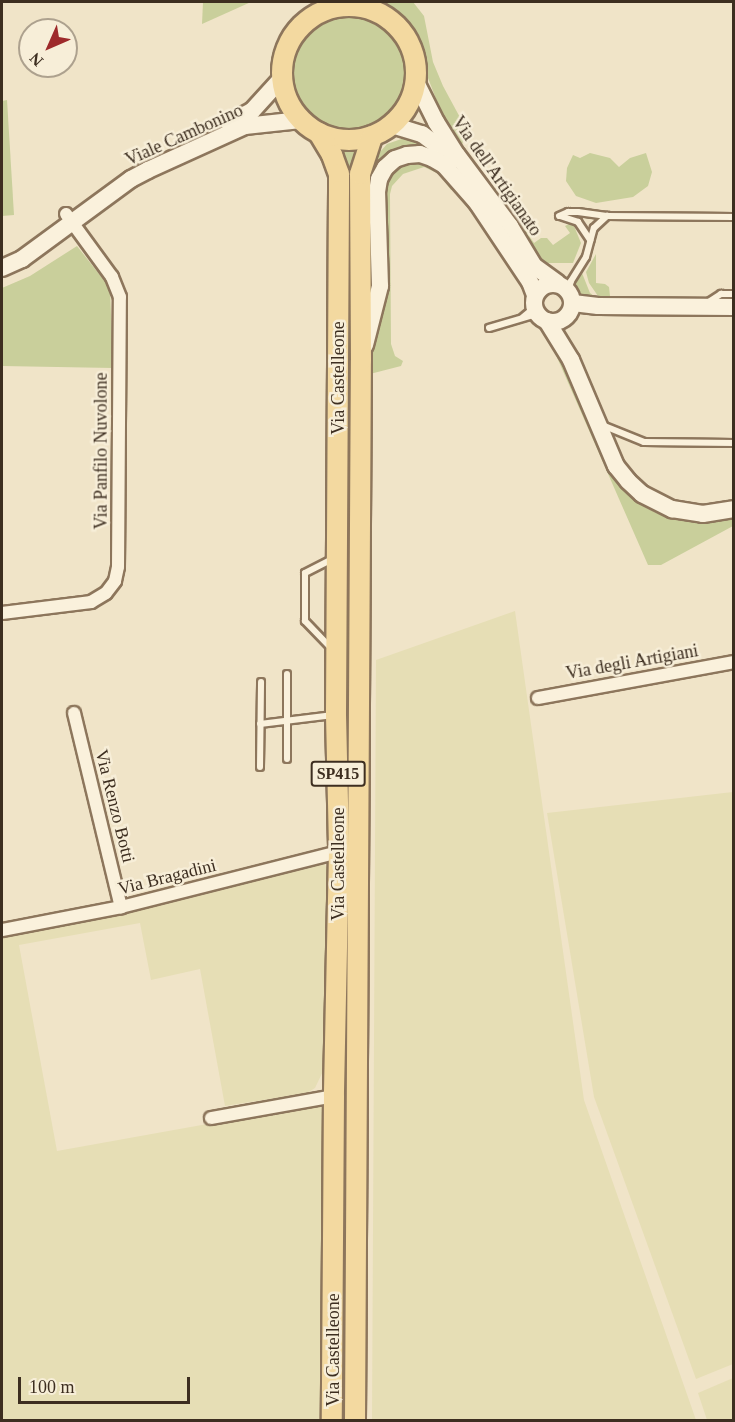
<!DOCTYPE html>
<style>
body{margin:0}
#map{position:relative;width:735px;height:1422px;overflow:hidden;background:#f0e4c8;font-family:Georgia,serif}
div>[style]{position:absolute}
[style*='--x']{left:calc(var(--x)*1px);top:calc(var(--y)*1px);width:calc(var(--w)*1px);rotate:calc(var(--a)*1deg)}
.farmland>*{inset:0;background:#e6deb5}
.green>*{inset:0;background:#c9cf9b;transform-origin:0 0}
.round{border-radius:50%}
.roads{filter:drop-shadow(2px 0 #8d765c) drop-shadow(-2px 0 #8d765c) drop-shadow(0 2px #8d765c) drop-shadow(0 -2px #8d765c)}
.lane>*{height:6px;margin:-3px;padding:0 3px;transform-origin:3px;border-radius:3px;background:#faf1dc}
.street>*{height:12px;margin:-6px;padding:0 6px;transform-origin:6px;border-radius:6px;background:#faf1dc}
.secondary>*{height:16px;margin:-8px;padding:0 8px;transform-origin:8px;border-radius:8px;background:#faf1dc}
.secondary>.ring{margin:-8px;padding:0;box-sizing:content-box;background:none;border:16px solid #faf1dc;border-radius:50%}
.primary>*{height:20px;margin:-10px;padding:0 10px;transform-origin:10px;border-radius:10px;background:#f3d9a0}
.primary>.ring{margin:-10px;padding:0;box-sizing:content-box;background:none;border:20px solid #f3d9a0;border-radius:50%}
span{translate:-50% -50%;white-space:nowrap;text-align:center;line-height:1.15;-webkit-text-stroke:5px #f7eed8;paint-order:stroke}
.shield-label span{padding:2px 4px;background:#f7eed8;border:2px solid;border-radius:4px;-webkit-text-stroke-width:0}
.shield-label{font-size:16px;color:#3d2e20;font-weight:700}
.street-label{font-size:18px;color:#3d2e20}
.frame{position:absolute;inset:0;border:3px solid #3d2e20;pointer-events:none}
.north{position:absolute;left:18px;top:18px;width:60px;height:60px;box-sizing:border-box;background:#f7eed8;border:2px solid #ada18e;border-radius:50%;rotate:225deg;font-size:16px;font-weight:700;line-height:24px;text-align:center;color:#3d2e20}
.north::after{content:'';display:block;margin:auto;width:21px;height:27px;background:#9e2a2b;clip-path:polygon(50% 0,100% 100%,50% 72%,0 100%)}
.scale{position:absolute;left:18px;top:1377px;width:172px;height:27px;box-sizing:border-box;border:3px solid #3d2e20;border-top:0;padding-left:8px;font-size:18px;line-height:21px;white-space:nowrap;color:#3d2e20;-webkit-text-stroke:4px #f7eed8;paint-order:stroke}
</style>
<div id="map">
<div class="farmland">
<div style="clip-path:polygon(515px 611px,584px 1100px,696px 1420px,372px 1420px,376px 660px)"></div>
<div style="clip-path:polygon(733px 792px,733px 1364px,696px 1379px,594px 1097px,547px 813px)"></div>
<div style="clip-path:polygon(322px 862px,328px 868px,326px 1065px,315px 1088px,307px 1093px,225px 1106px,200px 969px,151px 980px,140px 923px,19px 945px,57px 1151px,319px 1104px,327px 1113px,324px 1420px,2px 1420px,2px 936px)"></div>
<div style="clip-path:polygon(733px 1378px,733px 1420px,707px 1420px,698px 1393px)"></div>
</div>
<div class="green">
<div style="clip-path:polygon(203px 2px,251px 2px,202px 24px)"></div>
<div style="clip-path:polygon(383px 2px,413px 2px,424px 16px,433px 62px,443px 86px,463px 123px,471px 129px,465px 135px,462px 145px,459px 144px,443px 117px,428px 78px,423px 50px,417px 36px,410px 26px)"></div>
<div class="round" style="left:294px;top:16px;width:114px;height:114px"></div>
<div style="clip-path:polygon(7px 100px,14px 215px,2px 216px,2px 101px)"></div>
<div style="clip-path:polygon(407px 137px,435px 149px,383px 166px,370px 294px,366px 194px,373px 160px,387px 144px)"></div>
<div style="clip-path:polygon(342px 151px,358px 151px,351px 507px,346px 507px,340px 152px)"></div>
<div style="clip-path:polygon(590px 153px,610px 158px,619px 167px,630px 158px,646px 153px,652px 172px,648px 186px,633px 197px,596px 203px,576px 196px,566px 181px,567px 168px,573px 155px,580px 158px)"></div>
<div style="clip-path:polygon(414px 161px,430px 162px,456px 187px,451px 190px,439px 174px,424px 167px,403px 174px,392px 186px,390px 194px,391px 344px,395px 356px,403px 361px,401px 366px,366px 375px,384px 192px,386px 182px,397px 168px)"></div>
<div style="clip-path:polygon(519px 221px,534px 243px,541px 238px,547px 238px,553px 245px,570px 233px,565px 226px,569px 224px,574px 226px,581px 243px,573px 263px,545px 263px,516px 223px)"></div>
<div style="clip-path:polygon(77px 246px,110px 288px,113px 368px,2px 366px,2px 288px,30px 276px)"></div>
<div style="clip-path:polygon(596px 254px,596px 283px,605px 284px,609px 287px,610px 296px,598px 296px,589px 283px,586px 272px)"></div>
<div style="clip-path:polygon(582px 273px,590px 293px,597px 298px,579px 295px,575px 284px)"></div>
<div style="clip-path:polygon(556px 344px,612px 473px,623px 488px,654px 512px,671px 519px,706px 523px,733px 518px,733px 526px,661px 565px,648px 565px,552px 346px)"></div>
<div style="left:341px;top:1131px;width:6px;height:289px"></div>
</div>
<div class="roads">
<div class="lane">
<div style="--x:559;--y:216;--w:10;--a:-24"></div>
<div style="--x:568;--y:212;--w:10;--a:0"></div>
<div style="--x:578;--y:212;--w:29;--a:8"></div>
<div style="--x:607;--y:216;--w:127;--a:0.5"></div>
<div style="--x:560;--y:216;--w:19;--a:18"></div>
<div style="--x:578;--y:222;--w:22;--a:56"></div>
<div style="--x:568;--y:291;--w:10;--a:-73"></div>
<div style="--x:571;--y:281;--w:28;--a:-58"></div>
<div style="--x:586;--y:257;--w:30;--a:-75"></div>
<div style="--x:594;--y:228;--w:18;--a:-43"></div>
<div style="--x:707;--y:303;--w:17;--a:-33"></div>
<div style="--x:721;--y:294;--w:13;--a:0"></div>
<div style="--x:523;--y:317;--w:14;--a:-39"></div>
<div style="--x:489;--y:328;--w:50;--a:-16.3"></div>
<div style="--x:602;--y:425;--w:45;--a:22"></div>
<div style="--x:644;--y:442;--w:90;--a:0.6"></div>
<div style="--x:332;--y:649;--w:39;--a:-134"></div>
<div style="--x:305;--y:621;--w:48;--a:-90"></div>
<div style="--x:305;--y:573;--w:33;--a:-27"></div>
<div style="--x:260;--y:724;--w:74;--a:-7"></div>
<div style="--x:287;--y:759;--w:85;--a:-90"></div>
<div style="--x:260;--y:767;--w:85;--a:-89.3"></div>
</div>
<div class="street">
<div style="--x:2;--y:613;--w:90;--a:-7"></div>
<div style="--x:91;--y:602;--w:17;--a:-31"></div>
<div style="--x:106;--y:593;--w:15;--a:-53"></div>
<div style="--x:115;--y:581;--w:14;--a:-78"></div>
<div style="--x:118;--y:567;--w:270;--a:-89.6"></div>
<div style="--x:120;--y:297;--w:22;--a:-112"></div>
<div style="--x:112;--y:277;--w:78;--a:-126.1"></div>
<div style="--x:538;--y:698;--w:199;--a:-10.4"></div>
<div style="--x:74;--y:713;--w:200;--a:76.4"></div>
<div style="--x:2;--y:930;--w:121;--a:-10.9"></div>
<div style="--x:121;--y:907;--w:225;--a:-14.2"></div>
<div style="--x:211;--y:1118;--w:125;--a:-10.1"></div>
</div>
<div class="secondary">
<div style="--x:416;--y:82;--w:45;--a:63.4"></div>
<div style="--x:436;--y:122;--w:39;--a:58"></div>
<div style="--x:457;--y:155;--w:89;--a:53.3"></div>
<div style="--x:510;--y:226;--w:47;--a:59"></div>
<div style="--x:534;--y:266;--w:29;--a:36"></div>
<div style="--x:229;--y:123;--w:26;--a:-28"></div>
<div style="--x:252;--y:111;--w:45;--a:-47.7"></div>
<div style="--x:392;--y:125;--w:31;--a:17"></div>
<div style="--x:422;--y:134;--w:20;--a:37"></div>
<div style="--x:438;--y:146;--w:20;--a:53"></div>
<div style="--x:474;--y:198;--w:101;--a:56.3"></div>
<div style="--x:530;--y:282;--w:14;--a:69"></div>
<div style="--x:2;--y:268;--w:22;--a:-24"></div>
<div style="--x:22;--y:259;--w:135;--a:-36.3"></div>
<div style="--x:131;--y:179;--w:19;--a:-28"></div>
<div style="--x:148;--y:170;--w:107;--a:-24.4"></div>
<div style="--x:245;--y:126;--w:56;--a:-6.1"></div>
<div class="ring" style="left:534px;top:284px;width:22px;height:22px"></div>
<div style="--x:573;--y:303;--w:25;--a:7"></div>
<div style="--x:598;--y:306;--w:136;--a:0.4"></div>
<div style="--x:547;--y:321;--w:46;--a:58.4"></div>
<div style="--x:571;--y:360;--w:115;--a:67"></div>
<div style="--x:616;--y:466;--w:19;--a:51"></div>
<div style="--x:628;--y:481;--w:19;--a:43"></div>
<div style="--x:642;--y:494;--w:34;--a:27"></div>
<div style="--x:672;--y:509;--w:31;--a:9"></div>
<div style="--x:703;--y:514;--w:31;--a:-9"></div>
<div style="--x:365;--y:345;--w:61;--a:-75.7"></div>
<div style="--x:380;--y:286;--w:94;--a:-91.8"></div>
<div style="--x:377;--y:192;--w:13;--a:-81"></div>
<div style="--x:379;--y:179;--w:13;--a:-61"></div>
<div style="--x:385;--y:168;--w:13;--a:-42"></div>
<div style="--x:395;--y:159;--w:13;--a:-18"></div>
<div style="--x:407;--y:155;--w:13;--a:-4"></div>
<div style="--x:420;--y:154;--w:13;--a:18"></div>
<div style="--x:432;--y:158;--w:14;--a:30"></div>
<div style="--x:444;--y:165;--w:55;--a:48.7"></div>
</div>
<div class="primary">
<div class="ring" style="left:282px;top:6px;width:114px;height:114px"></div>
<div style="--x:319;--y:133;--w:26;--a:59"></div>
<div style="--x:332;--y:155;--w:20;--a:70"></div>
<div style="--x:339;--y:174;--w:17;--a:90"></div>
<div style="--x:339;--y:191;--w:524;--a:90.33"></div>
<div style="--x:336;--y:715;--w:137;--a:88.7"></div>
<div style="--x:339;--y:852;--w:244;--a:91.2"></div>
<div style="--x:334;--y:1096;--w:324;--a:90.4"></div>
<div style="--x:355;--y:1420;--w:1060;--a:-89.68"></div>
<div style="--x:361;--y:360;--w:186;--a:-90.3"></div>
<div style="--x:360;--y:174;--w:40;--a:-72"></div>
</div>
</div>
<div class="shield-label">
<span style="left:338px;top:774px">SP415</span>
</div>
<div class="street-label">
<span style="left:184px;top:135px;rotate:-24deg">Viale Cambonino</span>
<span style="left:497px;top:176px;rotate:55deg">Via dell'Artigianato</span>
<span style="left:338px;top:378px;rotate:-90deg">Via Castelleone</span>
<span style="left:101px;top:451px;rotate:-90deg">Via Panfilo Nuvolone</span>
<span style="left:632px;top:662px;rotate:-10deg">Via degli Artigiani</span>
<span style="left:115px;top:806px;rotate:76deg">Via Renzo Botti</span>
<span style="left:338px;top:864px;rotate:-90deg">Via Castelleone</span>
<span style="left:167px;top:877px;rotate:-14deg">Via Bragadini</span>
<span style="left:333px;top:1350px;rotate:-90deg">Via Castelleone</span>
</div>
<div class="frame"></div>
<div class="north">N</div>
<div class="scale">100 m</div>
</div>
